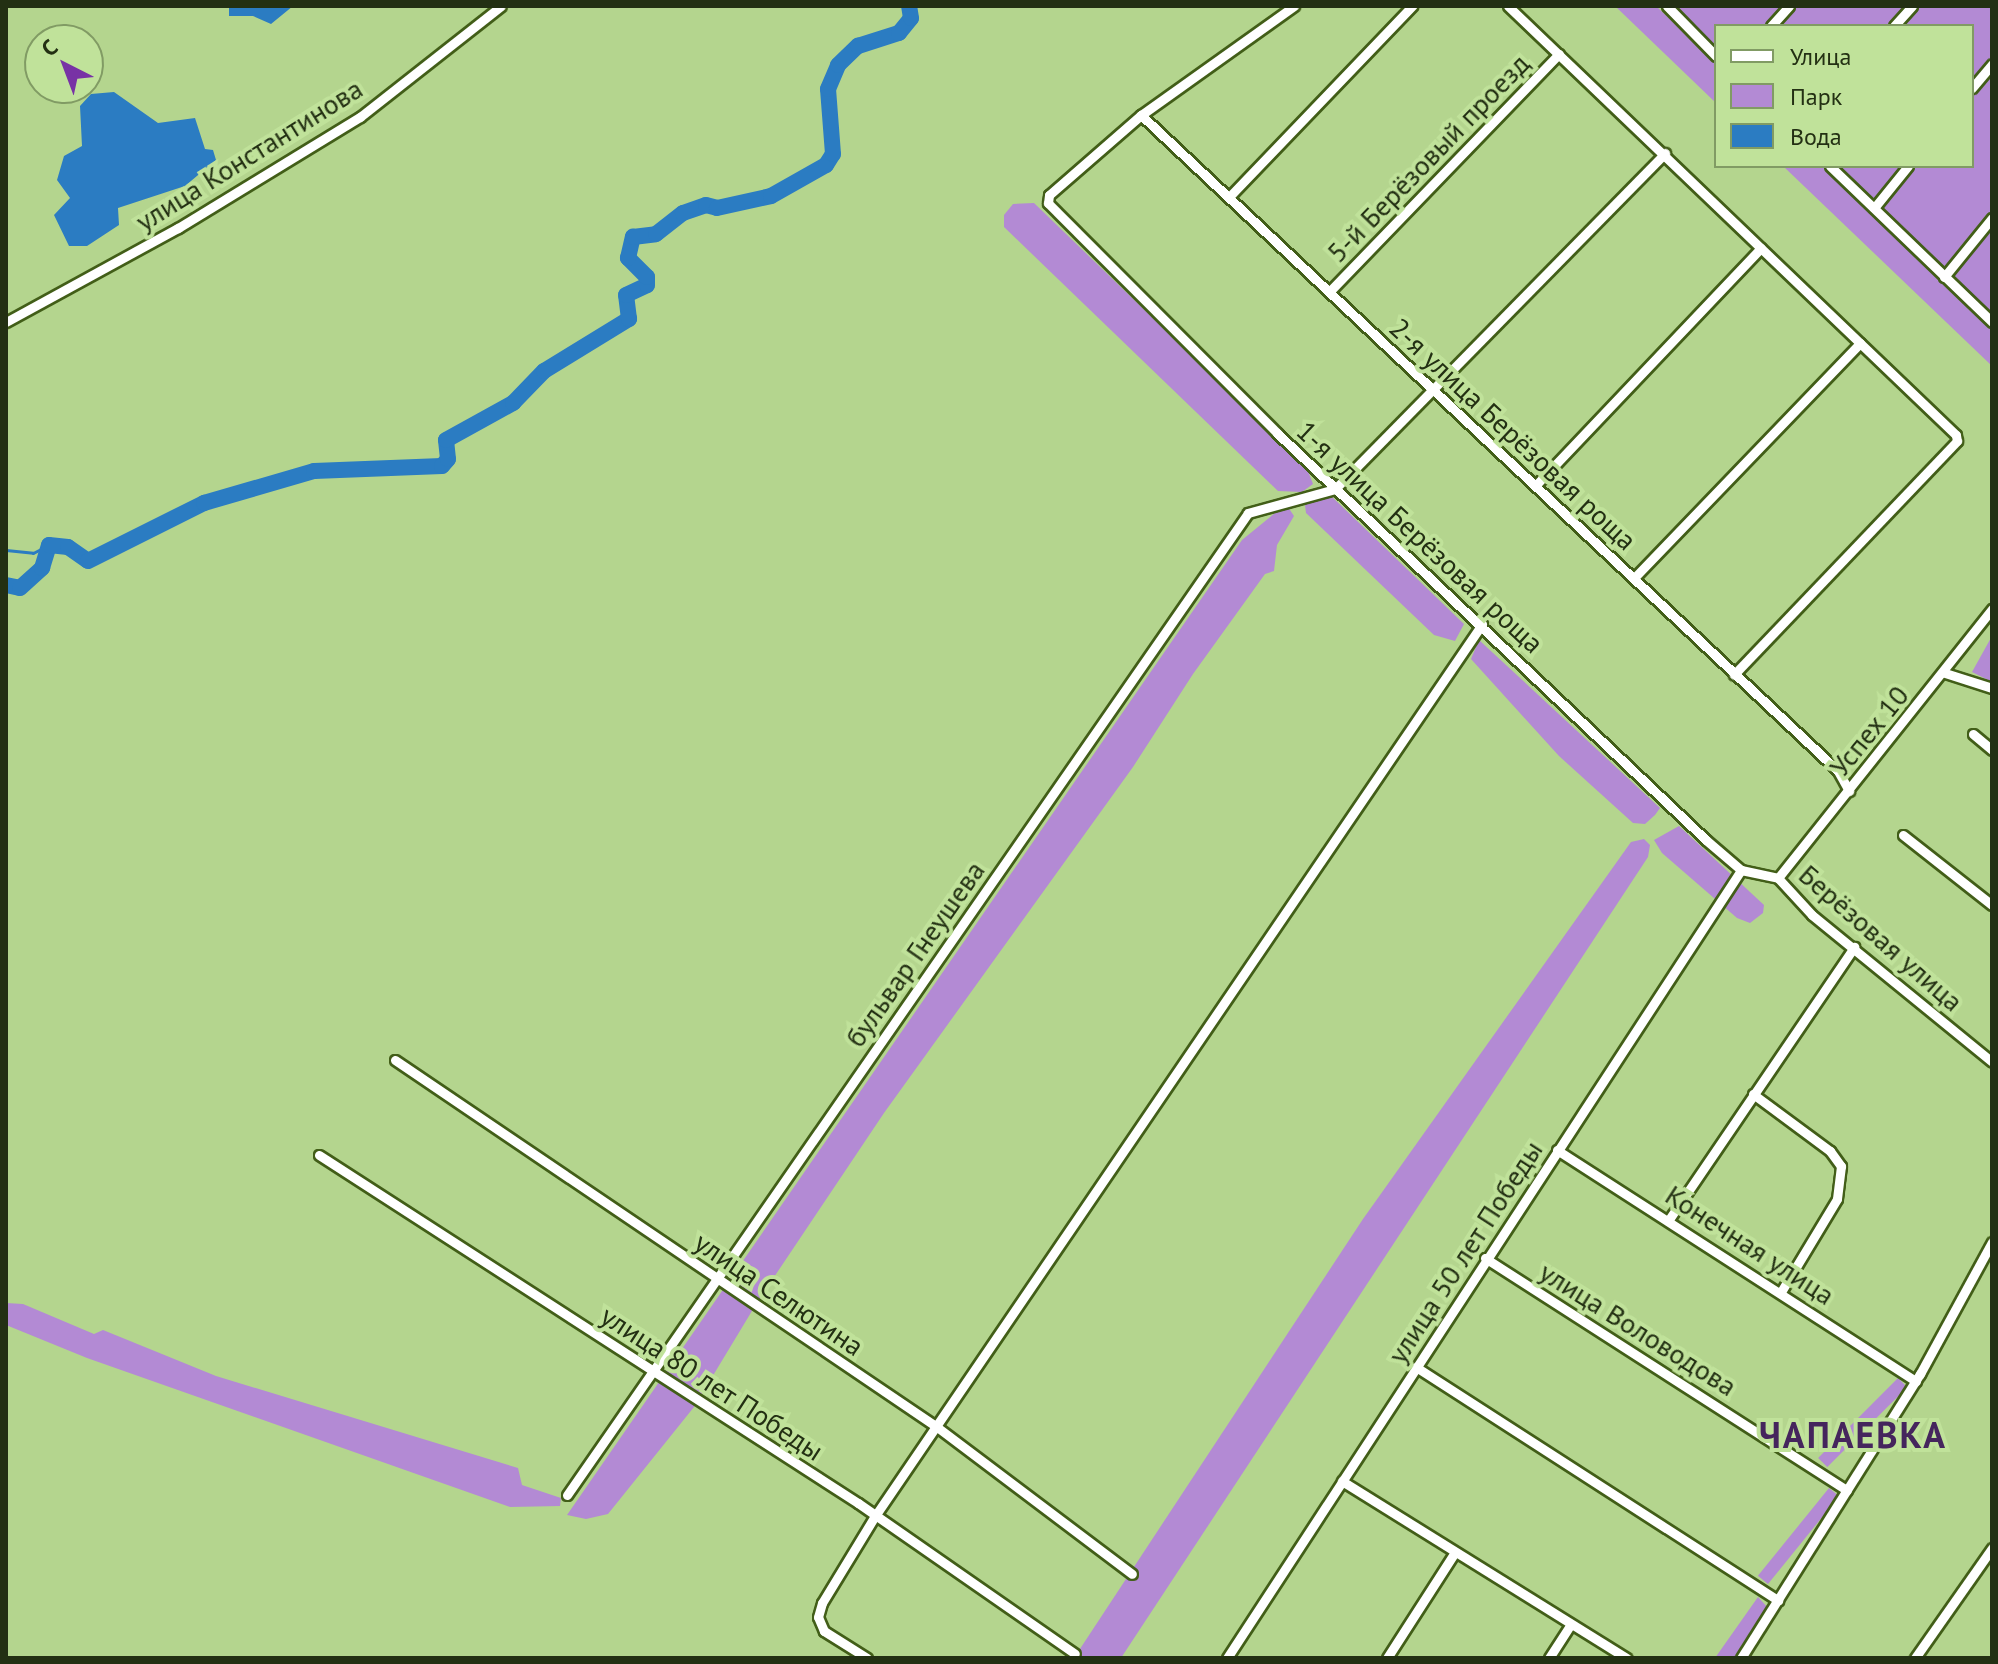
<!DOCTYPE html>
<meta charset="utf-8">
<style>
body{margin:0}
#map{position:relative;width:1998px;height:1664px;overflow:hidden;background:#b4d58e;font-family:"PT Sans",sans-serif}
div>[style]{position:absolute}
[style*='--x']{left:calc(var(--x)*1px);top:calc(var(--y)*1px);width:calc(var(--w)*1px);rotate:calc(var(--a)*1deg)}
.green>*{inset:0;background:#b38ad4;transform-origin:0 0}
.water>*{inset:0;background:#2b7cc2}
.stream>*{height:3px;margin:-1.5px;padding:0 1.5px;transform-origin:1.5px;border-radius:1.5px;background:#2b7cc2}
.river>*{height:16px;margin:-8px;padding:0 8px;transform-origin:8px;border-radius:8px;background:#2b7cc2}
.roads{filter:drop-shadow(2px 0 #425e18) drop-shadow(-2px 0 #425e18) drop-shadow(0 2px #425e18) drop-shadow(0 -2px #425e18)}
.street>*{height:9px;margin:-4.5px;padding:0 4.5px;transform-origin:4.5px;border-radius:4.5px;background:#fff}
span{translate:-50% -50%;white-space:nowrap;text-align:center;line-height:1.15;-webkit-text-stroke:8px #c0e29a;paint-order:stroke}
.street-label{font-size:28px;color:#233013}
.district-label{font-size:36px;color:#45255d;font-weight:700;letter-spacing:2px}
.frame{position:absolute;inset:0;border:8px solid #233013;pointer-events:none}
.legend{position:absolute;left:1714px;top:24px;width:260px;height:144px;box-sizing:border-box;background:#c0e29a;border:2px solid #819b64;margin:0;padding:10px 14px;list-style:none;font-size:24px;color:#233013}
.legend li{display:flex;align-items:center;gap:16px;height:40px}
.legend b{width:40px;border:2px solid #819b64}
.north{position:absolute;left:24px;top:24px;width:80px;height:80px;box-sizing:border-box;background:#c0e29a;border:2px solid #819b64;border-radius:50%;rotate:318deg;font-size:22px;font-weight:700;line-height:32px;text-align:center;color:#233013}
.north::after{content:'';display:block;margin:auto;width:28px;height:36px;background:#7832a5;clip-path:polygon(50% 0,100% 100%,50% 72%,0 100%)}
</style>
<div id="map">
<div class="green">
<div style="clip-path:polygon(1615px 6px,1656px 6px,1716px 63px,1716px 103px)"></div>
<div style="clip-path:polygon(1673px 6px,1992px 6px,1992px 318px,1837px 166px,1972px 166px,1972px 26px,1716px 26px,1716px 48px)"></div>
<div style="clip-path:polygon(1783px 166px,1824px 166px,1992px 325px,1992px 366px)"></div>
<div style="clip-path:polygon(1034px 203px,1306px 466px,1313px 484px,1302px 492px,1278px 491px,1004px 227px,1004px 215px,1013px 204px)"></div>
<div style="clip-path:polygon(1328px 493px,1464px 624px,1455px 641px,1434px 635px,1306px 513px,1305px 505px,1313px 497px)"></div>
<div style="clip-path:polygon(1286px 504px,1294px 516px,1277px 545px,1274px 571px,1265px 574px,1193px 674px,1133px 767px,884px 1113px,758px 1301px,694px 1407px,608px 1514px,586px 1519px,567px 1515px,1242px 540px)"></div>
<div style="clip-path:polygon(1992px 636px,1992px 682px,1972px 672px)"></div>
<div style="clip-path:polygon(1479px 640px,1660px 808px,1655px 815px,1645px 824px,1633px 823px,1559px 756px,1471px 659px)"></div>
<div style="clip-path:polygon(1679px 826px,1764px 905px,1763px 913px,1750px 923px,1737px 918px,1662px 853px,1654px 840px)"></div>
<div style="clip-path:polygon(1644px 839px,1650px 845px,1648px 857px,1121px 1658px,1074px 1658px,1363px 1219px,1631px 842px)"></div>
<div style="clip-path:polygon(6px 1303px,23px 1304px,94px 1334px,103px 1330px,216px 1376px,518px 1468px,522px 1485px,561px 1498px,560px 1506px,510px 1507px,87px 1358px,6px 1325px)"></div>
<div style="left:1898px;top:1378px;width:13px;height:113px;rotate:45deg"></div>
<div style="left:1829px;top:1488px;width:13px;height:113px;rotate:39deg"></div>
<div style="clip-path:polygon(1758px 1597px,1768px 1608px,1736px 1658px,1715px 1658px)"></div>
</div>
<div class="water">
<div style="clip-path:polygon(229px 6px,293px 6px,271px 24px,253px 16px,229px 16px)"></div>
<div style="clip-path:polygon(114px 92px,158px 123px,195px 118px,205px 149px,213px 150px,216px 160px,185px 186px,118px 208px,119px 225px,87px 246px,69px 246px,54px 215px,70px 198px,57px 180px,64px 156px,82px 146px,80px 106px,91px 94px)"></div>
</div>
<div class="stream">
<div style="--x:6;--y:550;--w:27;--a:6"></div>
<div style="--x:33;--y:553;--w:18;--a:-27"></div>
</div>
<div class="river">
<div style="--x:6;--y:585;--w:14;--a:12"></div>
<div style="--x:20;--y:588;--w:30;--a:-42"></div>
<div style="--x:42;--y:568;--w:24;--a:-73"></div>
<div style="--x:49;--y:545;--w:19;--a:6"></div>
<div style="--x:68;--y:547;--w:24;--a:35"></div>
<div style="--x:88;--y:561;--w:130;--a:-26.6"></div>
<div style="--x:204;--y:503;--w:115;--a:-16.2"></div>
<div style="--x:314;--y:471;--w:128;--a:-2.2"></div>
<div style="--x:442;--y:466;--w:9;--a:-49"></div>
<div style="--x:448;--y:459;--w:19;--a:-96"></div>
<div style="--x:446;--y:440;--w:77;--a:-28.9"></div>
<div style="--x:513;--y:403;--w:45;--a:-45.9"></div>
<div style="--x:544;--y:371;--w:100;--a:-31.5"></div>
<div style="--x:629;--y:319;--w:24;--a:-97"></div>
<div style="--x:626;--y:295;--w:23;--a:-25"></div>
<div style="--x:647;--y:285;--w:8;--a:-90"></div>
<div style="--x:647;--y:277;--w:27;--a:-135"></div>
<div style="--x:628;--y:258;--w:22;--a:-77"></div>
<div style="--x:633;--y:237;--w:23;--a:-7"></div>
<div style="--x:656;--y:234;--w:34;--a:-38"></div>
<div style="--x:683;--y:213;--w:24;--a:-19"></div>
<div style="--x:706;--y:205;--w:11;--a:15"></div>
<div style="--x:717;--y:208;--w:55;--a:-12.5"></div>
<div style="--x:771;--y:196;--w:63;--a:-29.4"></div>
<div style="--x:826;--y:165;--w:13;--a:-58"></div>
<div style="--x:833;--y:154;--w:65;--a:-94.4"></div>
<div style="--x:828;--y:89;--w:26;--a:-67"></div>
<div style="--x:838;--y:65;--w:28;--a:-44"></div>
<div style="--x:858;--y:46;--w:43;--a:-17.6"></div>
<div style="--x:899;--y:33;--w:19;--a:-51"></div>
<div style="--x:911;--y:18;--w:12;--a:-99"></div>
</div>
<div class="roads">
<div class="street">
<div style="--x:1294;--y:6;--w:188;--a:144.5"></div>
<div style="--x:1141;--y:115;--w:122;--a:139"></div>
<div style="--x:1049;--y:195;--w:8;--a:97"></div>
<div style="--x:1048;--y:203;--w:325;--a:45.1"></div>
<div style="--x:1277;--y:433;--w:591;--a:43.49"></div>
<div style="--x:1706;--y:840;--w:46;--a:40.6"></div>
<div style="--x:1741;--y:870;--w:38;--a:12"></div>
<div style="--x:1508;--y:6;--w:620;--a:43.76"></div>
<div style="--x:1956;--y:435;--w:6;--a:81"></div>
<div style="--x:1957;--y:441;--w:323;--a:133.7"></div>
<div style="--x:1667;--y:6;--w:70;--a:45.6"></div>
<div style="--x:1771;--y:26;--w:27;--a:-48"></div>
<div style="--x:1894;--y:26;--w:27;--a:-48"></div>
<div style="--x:1972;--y:88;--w:31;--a:-50"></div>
<div style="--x:1141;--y:115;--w:957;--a:43.26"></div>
<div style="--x:1838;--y:771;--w:23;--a:61"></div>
<div style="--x:1830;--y:166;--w:225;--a:43.9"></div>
<div style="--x:1229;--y:197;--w:265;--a:-46.2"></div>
<div style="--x:1874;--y:208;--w:54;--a:-51"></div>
<div style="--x:1944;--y:277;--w:76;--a:-50.9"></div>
<div style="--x:1329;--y:292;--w:331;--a:-46"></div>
<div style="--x:6;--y:322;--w:196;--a:-28.7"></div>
<div style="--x:178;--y:228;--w:213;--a:-31.4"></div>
<div style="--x:360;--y:117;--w:179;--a:-38.2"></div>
<div style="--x:1535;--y:486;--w:328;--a:-46.5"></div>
<div style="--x:1634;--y:578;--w:326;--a:-46.1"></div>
<div style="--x:1945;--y:673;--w:49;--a:17.7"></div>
<div style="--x:1973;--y:734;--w:25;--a:40"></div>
<div style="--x:1903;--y:835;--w:113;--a:38.2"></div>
<div style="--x:1778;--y:878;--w:344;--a:-51.5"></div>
<div style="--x:1778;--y:878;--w:50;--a:47.4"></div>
<div style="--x:1812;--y:915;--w:232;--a:39.2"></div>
<div style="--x:395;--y:1060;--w:655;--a:34.1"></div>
<div style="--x:937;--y:1427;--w:244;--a:37"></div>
<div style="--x:1753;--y:1094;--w:96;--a:36.5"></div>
<div style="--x:1830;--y:1151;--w:19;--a:54"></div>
<div style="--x:1841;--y:1166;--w:33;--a:97"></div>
<div style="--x:1837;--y:1199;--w:109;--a:121.1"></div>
<div style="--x:1557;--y:1150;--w:427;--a:32.8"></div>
<div style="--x:319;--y:1155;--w:642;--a:32.85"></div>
<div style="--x:858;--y:1503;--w:264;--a:34.8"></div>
<div style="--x:1670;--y:1218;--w:328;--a:-55.8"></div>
<div style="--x:1485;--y:1258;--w:430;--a:32.7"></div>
<div style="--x:1416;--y:1367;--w:431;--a:32.8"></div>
<div style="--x:1342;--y:1481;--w:335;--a:31.9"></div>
<div style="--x:567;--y:1495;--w:1195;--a:-55.26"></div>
<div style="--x:1248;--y:513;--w:90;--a:-15.4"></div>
<div style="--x:1335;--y:489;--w:471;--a:-45.5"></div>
<div style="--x:867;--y:1658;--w:51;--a:-147.9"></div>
<div style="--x:824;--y:1631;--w:15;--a:-113"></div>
<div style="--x:818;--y:1617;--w:15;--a:-74"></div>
<div style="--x:822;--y:1603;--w:102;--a:-58.7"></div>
<div style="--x:875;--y:1516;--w:1079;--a:-55.76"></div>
<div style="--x:1227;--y:1658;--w:941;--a:-56.88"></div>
<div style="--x:1387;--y:1658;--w:126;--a:-57.3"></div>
<div style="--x:1549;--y:1658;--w:40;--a:-57.1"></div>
<div style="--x:1741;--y:1658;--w:336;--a:-57.8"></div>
<div style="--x:1920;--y:1374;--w:150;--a:-61.4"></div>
<div style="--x:1915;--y:1658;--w:134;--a:-55"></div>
</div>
</div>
<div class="street-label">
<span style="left:249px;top:155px;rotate:-32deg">улица Константинова</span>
<span style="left:1428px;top:158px;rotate:-46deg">5-й Берёзовый проезд</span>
<span style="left:1513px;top:434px;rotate:43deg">2-я улица Берёзовая роща</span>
<span style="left:1420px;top:537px;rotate:43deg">1-я улица Берёзовая роща</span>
<span style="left:1869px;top:731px;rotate:-51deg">Успех 10</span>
<span style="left:1881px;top:938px;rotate:41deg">Берёзовая улица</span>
<span style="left:915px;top:954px;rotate:-55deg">бульвар Гнеушева</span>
<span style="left:1750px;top:1245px;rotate:33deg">Конечная улица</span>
<span style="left:1465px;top:1252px;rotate:-57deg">улица 50 лет Победы</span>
<span style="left:779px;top:1294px;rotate:34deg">улица Селютина</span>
<span style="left:1638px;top:1329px;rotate:32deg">улица Воловодова</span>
<span style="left:712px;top:1383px;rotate:33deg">улица 80 лет Победы</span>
</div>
<div class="district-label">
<span style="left:1853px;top:1435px">ЧАПАЕВКА</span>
</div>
<div class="frame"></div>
<ul class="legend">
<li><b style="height:10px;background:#fff"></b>Улица</li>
<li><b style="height:22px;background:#b38ad4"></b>Парк</li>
<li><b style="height:22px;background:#2b7cc2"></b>Вода</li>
</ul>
<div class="north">С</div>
</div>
